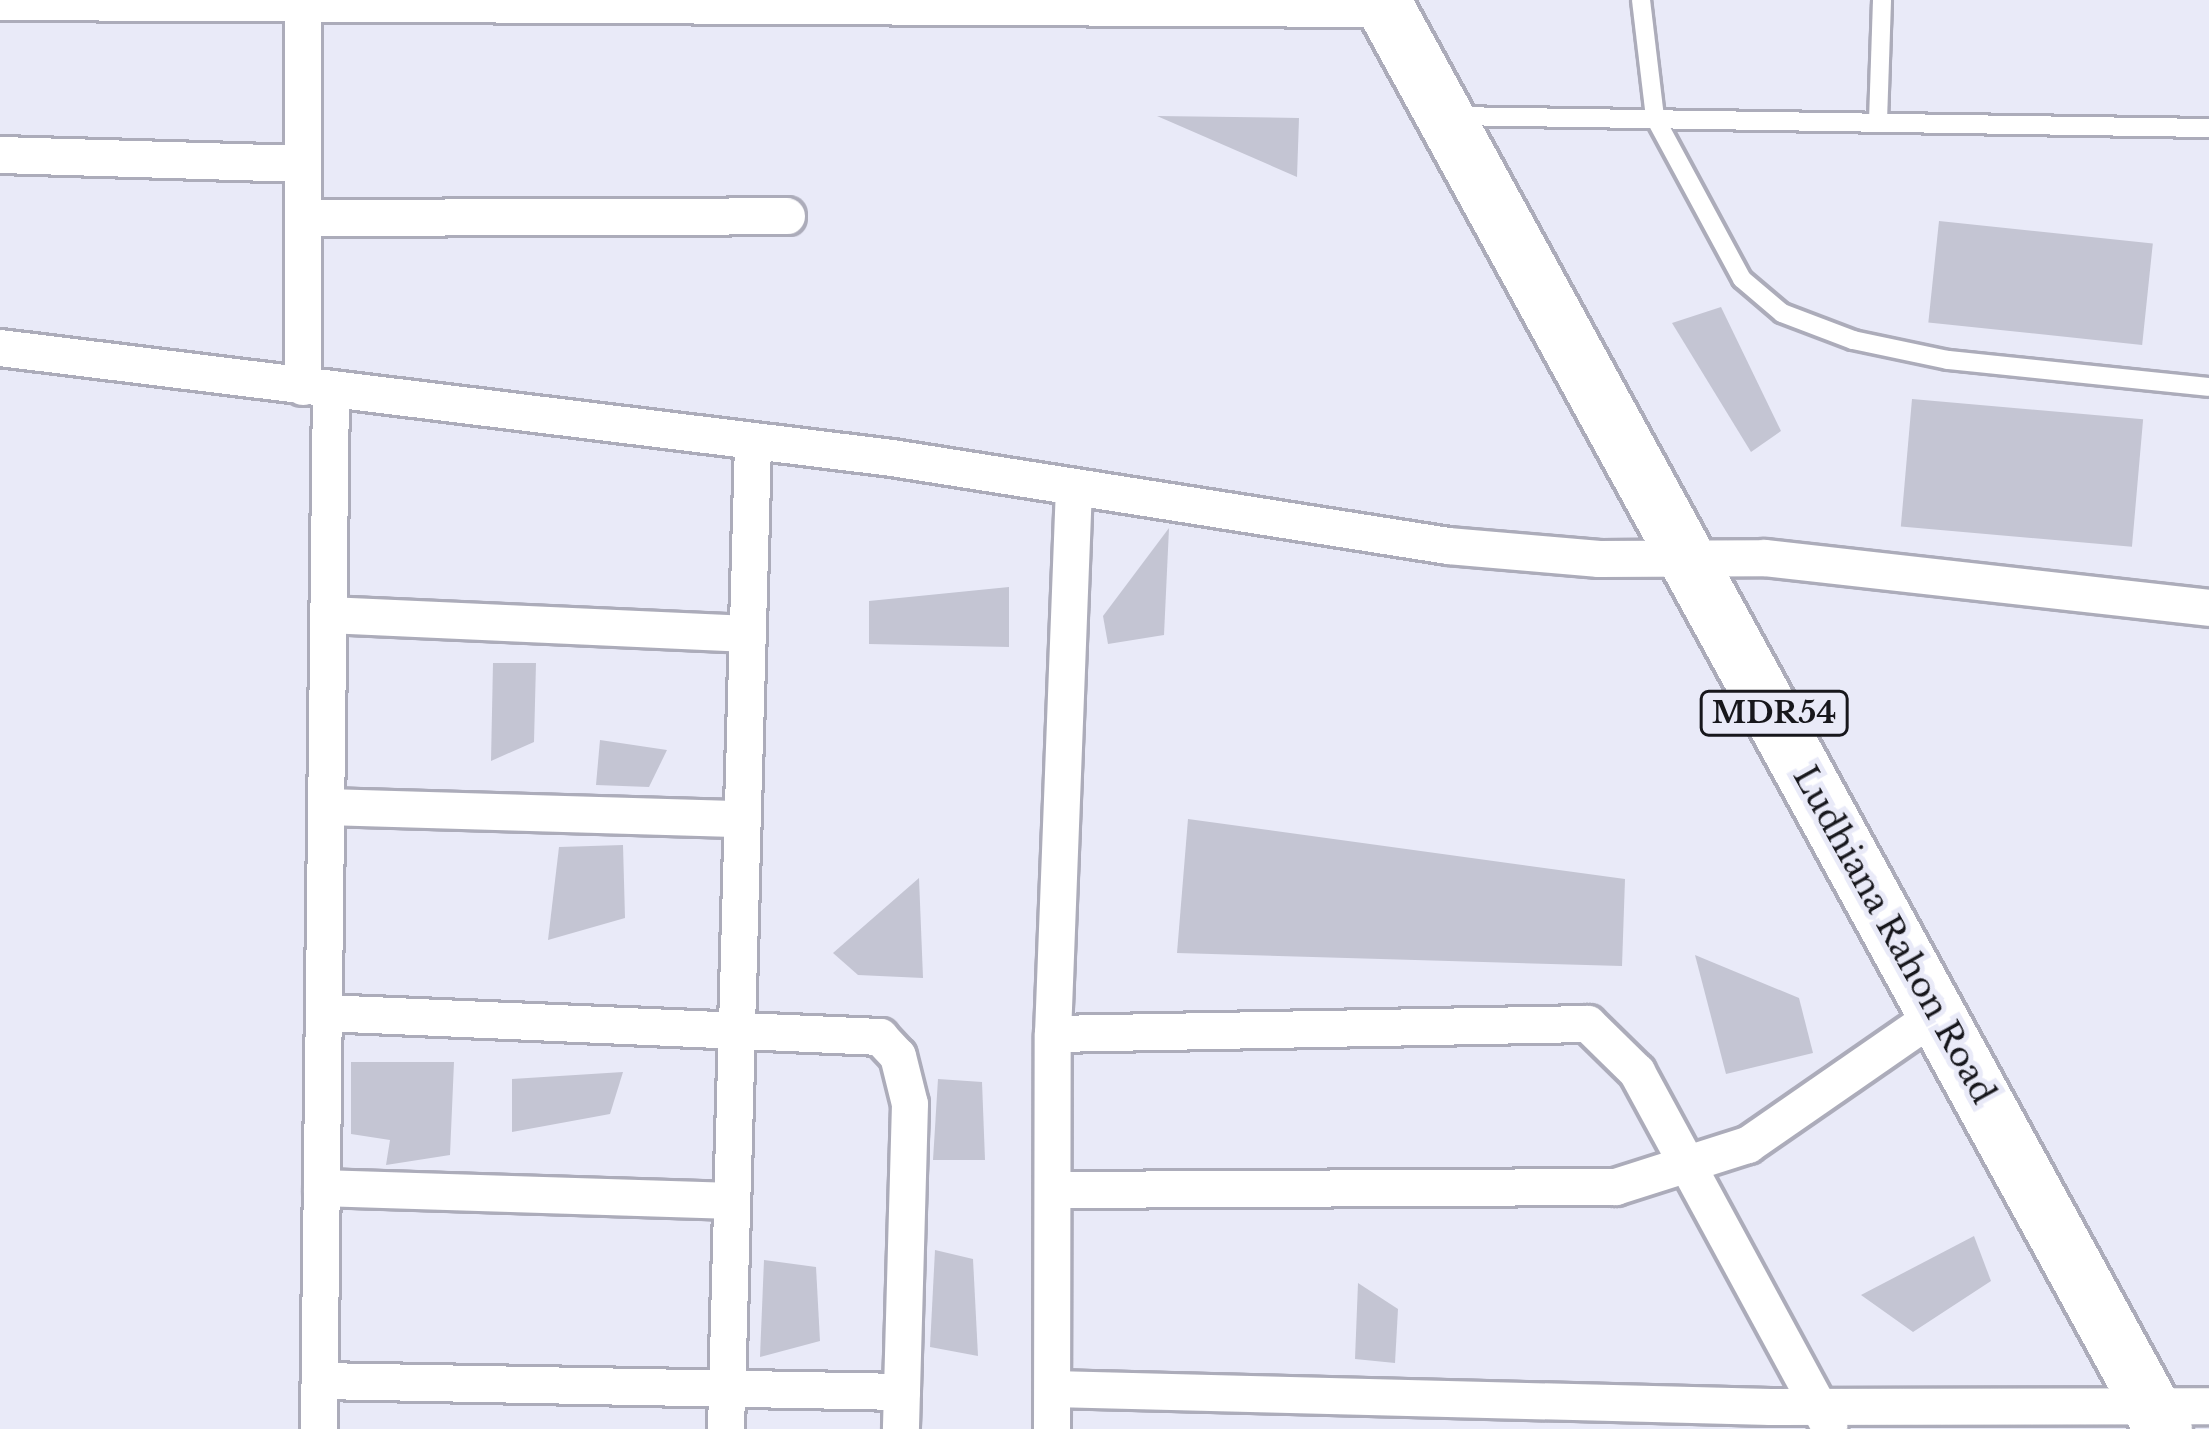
<!DOCTYPE html>
<style>
body{margin:0}
#map{position:relative;width:2209px;height:1429px;overflow:hidden;background:#e9eaf8;font-family:"Libre Baskerville",serif}
div>[style]{position:absolute}
[style*='--x']{left:calc(var(--x)*1px);top:calc(var(--y)*1px);width:calc(var(--w)*1px);rotate:calc(var(--a)*1deg)}
.building>*{inset:0;background:#c4c5d3;transform-origin:0 0}
.roads{filter:drop-shadow(3px 0 #acacba) drop-shadow(-3px 0 #acacba) drop-shadow(0 3px #acacba) drop-shadow(0 -3px #acacba)}
.lane>*{height:18px;margin:-9px;padding:0 9px;transform-origin:9px;border-radius:9px;background:#fff}
.street>*{height:36px;margin:-18px;padding:0 18px;transform-origin:18px;border-radius:18px;background:#fff}
.primary>*{height:57px;margin:-28.5px;padding:0 28.5px;transform-origin:28.5px;border-radius:28.5px;background:#fff}
span{translate:-50% -50%;white-space:nowrap;text-align:center;line-height:1.15;-webkit-text-stroke:10px #e9eaf8;paint-order:stroke}
.shield-label span{padding:3px 9px;background:#e9eaf8;border:3px solid;border-radius:9px;-webkit-text-stroke-width:0}
.shield-label{font-size:30px;color:#17171c;font-weight:700}
.street-label{font-size:33px;color:#17171c}
</style>
<div id="map">
<div class="building">
<div style="clip-path:polygon(1157px 116px,1299px 118px,1297px 177px)"></div>
<div style="left:1939px;top:221px;width:215px;height:102px;rotate:6deg"></div>
<div style="clip-path:polygon(1721px 307px,1781px 431px,1751px 452px,1672px 323px)"></div>
<div style="left:1912px;top:399px;width:232px;height:128px;rotate:5deg"></div>
<div style="clip-path:polygon(1169px 528px,1164px 635px,1108px 644px,1103px 616px)"></div>
<div style="clip-path:polygon(1009px 587px,1009px 647px,869px 644px,869px 601px)"></div>
<div style="clip-path:polygon(493px 663px,536px 663px,534px 742px,491px 761px)"></div>
<div style="clip-path:polygon(600px 740px,667px 750px,649px 787px,596px 785px)"></div>
<div style="clip-path:polygon(1188px 819px,1625px 879px,1622px 966px,1177px 953px)"></div>
<div style="clip-path:polygon(623px 845px,625px 918px,548px 940px,559px 847px)"></div>
<div style="clip-path:polygon(919px 878px,923px 978px,858px 975px,833px 953px)"></div>
<div style="clip-path:polygon(1695px 955px,1799px 998px,1813px 1053px,1726px 1074px)"></div>
<div style="clip-path:polygon(351px 1062px,454px 1062px,450px 1155px,386px 1165px,390px 1140px,351px 1134px)"></div>
<div style="clip-path:polygon(623px 1072px,610px 1114px,512px 1132px,512px 1079px)"></div>
<div style="clip-path:polygon(938px 1079px,982px 1082px,985px 1160px,933px 1160px)"></div>
<div style="clip-path:polygon(1974px 1236px,1991px 1281px,1913px 1332px,1861px 1295px)"></div>
<div style="clip-path:polygon(935px 1250px,973px 1259px,978px 1356px,930px 1347px)"></div>
<div style="clip-path:polygon(764px 1260px,816px 1267px,820px 1341px,760px 1357px)"></div>
<div style="clip-path:polygon(1358px 1283px,1398px 1309px,1395px 1363px,1355px 1359px)"></div>
</div>
<div class="roads">
<div class="lane">
<div style="--x:1641;--y:0;--w:119;--a:83.2"></div>
<div style="--x:1655;--y:118;--w:183;--a:61.6"></div>
<div style="--x:1742;--y:279;--w:52;--a:40.4"></div>
<div style="--x:1782;--y:313;--w:76;--a:20.8"></div>
<div style="--x:1853;--y:340;--w:97;--a:11.9"></div>
<div style="--x:1948;--y:360;--w:262;--a:5.9"></div>
<div style="--x:1452;--y:116;--w:757;--a:0.91"></div>
<div style="--x:1878;--y:121;--w:121;--a:-88.1"></div>
</div>
<div class="street">
<div style="--x:0;--y:2;--w:1386;--a:0.29"></div>
<div style="--x:0;--y:155;--w:303;--a:1.7"></div>
<div style="--x:303;--y:218;--w:484;--a:-0.2"></div>
<div style="--x:0;--y:348;--w:899;--a:7.03"></div>
<div style="--x:892;--y:458;--w:563;--a:8.99"></div>
<div style="--x:1448;--y:546;--w:152;--a:4.9"></div>
<div style="--x:1599;--y:559;--w:166;--a:-0.3"></div>
<div style="--x:1765;--y:558;--w:447;--a:6.4"></div>
<div style="--x:303;--y:387;--w:387;--a:-90"></div>
<div style="--x:329;--y:615;--w:419;--a:2.6"></div>
<div style="--x:327;--y:807;--w:415;--a:1.7"></div>
<div style="--x:324;--y:1013;--w:557;--a:2.47"></div>
<div style="--x:880;--y:1037;--w:26;--a:47"></div>
<div style="--x:898;--y:1056;--w:49;--a:76"></div>
<div style="--x:910;--y:1104;--w:325;--a:91.6"></div>
<div style="--x:1053;--y:1034;--w:535;--a:-1.07"></div>
<div style="--x:1588;--y:1024;--w:69;--a:44.4"></div>
<div style="--x:1637;--y:1072;--w:403;--a:61.5"></div>
<div style="--x:322;--y:1188;--w:410;--a:1.8"></div>
<div style="--x:1054;--y:1190;--w:562;--a:-0.31"></div>
<div style="--x:1616;--y:1187;--w:139;--a:-17.7"></div>
<div style="--x:1748;--y:1145;--w:230;--a:-34.7"></div>
<div style="--x:320;--y:1381;--w:582;--a:1.08"></div>
<div style="--x:1053;--y:1389;--w:718;--a:1.44"></div>
<div style="--x:1771;--y:1407;--w:438;--a:-0.1"></div>
<div style="--x:319;--y:1429;--w:1038;--a:-89.34"></div>
<div style="--x:726;--y:1429;--w:988;--a:-88.43"></div>
<div style="--x:1052;--y:1429;--w:395;--a:-89.9"></div>
<div style="--x:1053;--y:1034;--w:547;--a:-87.8"></div>
</div>
<div class="primary">
<div style="--x:1381;--y:0;--w:1629;--a:61.31"></div>
</div>
</div>
<div class="shield-label">
<span style="left:1774px;top:713px">MDR54</span>
</div>
<div class="street-label">
<span style="left:1894px;top:935px;rotate:61deg">Ludhiana Rahon Road</span>
</div>
</div>
